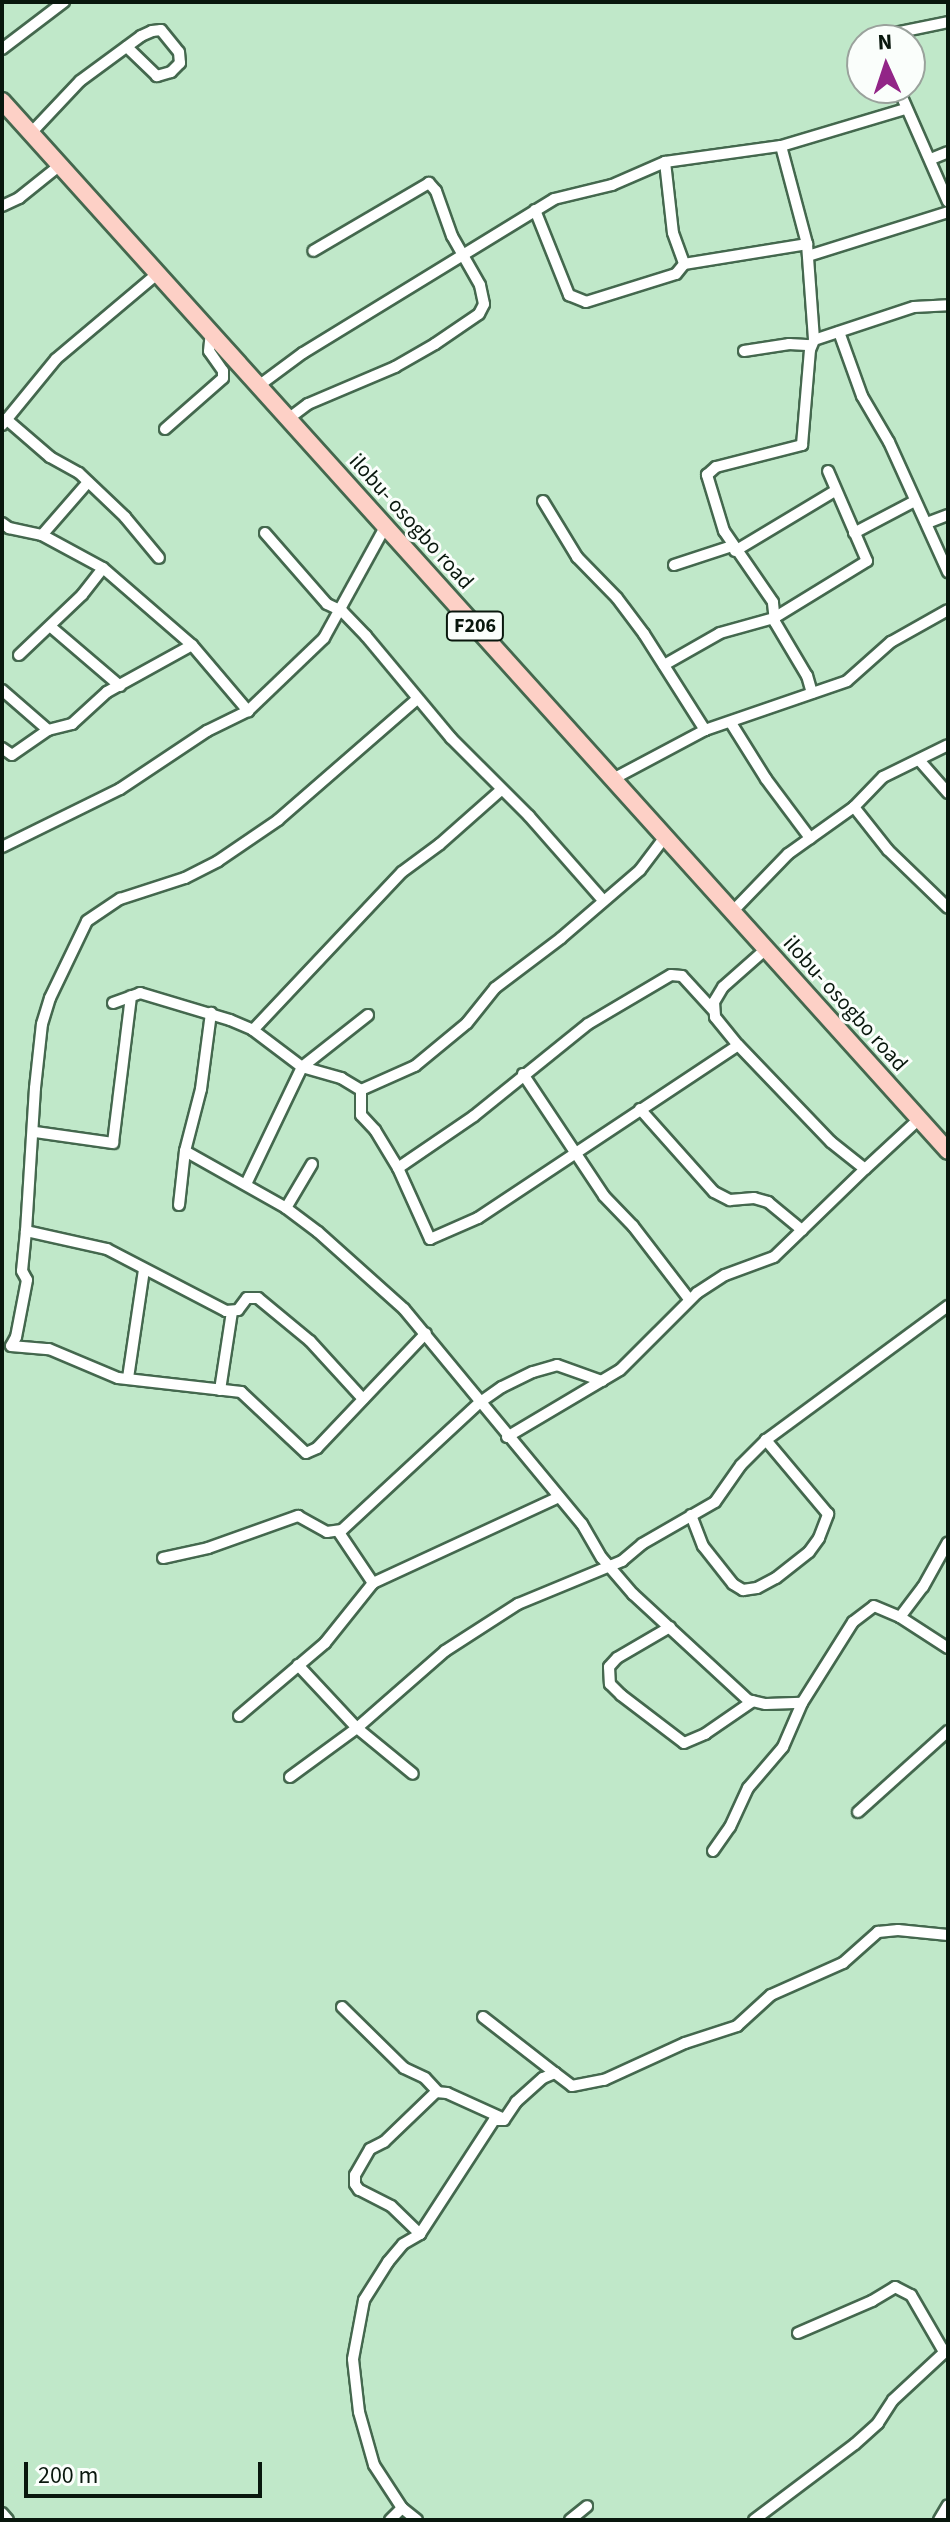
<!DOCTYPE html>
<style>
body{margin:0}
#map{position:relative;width:950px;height:2522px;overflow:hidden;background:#c0e8c9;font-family:"Source Sans 3",sans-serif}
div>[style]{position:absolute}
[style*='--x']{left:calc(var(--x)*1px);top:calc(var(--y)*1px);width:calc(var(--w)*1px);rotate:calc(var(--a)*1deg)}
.roads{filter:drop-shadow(2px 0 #44684e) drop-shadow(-2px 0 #44684e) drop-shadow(0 2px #44684e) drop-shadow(0 -2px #44684e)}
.minor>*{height:10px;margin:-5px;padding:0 5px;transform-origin:5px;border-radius:5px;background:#fff}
.primary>*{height:16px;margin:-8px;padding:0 8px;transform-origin:8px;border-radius:8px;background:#fdd0c6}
span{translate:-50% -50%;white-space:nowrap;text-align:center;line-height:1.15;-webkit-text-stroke:6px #fafefb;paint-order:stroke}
.shield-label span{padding:2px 6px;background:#fafefb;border:2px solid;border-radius:6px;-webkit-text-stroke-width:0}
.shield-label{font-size:20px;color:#09170d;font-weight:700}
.street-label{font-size:22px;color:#09170d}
.frame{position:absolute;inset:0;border:4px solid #09170d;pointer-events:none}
.north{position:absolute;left:846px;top:24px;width:80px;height:80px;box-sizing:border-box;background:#fafefb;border:2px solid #9aa29c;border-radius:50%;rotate:357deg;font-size:22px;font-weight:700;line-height:32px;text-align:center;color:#09170d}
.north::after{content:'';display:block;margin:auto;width:28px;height:36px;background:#922587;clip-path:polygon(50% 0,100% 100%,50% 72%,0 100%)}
.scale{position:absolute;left:24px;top:2462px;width:238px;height:36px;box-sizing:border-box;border:4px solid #09170d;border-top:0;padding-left:10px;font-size:24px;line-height:28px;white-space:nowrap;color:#09170d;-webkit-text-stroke:6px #fafefb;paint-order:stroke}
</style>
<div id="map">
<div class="roads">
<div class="minor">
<div style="--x:884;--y:40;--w:13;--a:-32"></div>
<div style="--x:895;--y:33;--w:54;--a:-11.7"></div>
<div style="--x:2;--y:49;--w:78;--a:-37.2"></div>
<div style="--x:898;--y:88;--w:124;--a:66.3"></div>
<div style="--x:31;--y:133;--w:71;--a:-46.7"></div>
<div style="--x:80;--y:81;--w:76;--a:-36.4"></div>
<div style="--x:141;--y:36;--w:12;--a:-24"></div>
<div style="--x:152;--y:31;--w:9;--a:-6"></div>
<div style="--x:161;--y:30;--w:28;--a:51"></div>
<div style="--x:179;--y:52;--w:11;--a:85"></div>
<div style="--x:180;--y:63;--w:13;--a:135"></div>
<div style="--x:171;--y:72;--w:15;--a:164"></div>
<div style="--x:157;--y:76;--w:42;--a:-136"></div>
<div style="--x:781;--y:146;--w:101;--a:75.1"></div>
<div style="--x:807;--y:244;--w:96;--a:85.8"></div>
<div style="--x:814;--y:340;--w:105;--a:-18.3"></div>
<div style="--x:914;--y:307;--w:34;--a:-3"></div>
<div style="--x:931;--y:159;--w:18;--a:-22"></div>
<div style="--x:665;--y:162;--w:71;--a:83.6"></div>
<div style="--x:673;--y:233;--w:33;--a:70"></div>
<div style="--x:2;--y:206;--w:19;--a:-25"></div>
<div style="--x:19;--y:198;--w:53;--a:-38.8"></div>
<div style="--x:535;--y:210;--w:92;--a:68.2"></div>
<div style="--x:569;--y:295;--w:18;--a:22"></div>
<div style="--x:586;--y:302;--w:94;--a:-17.3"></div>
<div style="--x:676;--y:274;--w:13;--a:-51"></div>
<div style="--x:684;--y:264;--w:125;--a:-9.2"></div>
<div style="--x:808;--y:256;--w:147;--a:-17.4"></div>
<div style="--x:839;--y:332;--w:68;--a:70.2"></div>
<div style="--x:862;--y:396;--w:53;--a:59.6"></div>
<div style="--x:889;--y:442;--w:143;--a:65.6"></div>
<div style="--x:744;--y:351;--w:46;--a:-8.8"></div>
<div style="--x:789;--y:344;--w:22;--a:3"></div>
<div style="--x:257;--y:387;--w:57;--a:-36.5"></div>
<div style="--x:303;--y:353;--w:294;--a:-31.5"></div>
<div style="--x:554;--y:199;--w:60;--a:-13.6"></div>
<div style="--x:612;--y:185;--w:58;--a:-23.5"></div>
<div style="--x:665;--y:162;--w:117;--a:-7.9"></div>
<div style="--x:781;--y:146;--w:129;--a:-16.6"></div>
<div style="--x:6;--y:419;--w:58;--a:40.8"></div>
<div style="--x:50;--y:457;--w:33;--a:29"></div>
<div style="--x:79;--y:473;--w:64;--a:43.7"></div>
<div style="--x:125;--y:517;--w:53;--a:50.3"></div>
<div style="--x:288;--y:419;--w:25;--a:-37"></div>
<div style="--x:308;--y:404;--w:95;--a:-23"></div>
<div style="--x:395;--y:367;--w:46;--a:-29.9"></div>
<div style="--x:435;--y:344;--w:53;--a:-34.3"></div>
<div style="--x:479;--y:314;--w:11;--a:-63"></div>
<div style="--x:484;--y:304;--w:19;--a:-102"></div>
<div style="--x:480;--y:285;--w:56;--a:-119.7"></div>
<div style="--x:452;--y:236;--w:48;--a:-109.6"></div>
<div style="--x:436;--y:191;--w:11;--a:-131"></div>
<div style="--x:429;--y:183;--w:134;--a:149.6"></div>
<div style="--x:2;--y:425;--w:85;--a:-50.7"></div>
<div style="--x:56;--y:359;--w:133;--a:-40.1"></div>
<div style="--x:165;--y:429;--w:77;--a:-41.3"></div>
<div style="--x:223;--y:378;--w:7;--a:-90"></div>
<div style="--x:223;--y:371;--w:24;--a:-125"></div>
<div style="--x:209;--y:351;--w:18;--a:-84"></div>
<div style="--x:543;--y:501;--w:66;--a:58.7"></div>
<div style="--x:577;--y:557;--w:57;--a:45.7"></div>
<div style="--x:617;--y:598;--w:45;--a:53.1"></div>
<div style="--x:644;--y:634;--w:114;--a:57.6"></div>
<div style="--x:2;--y:523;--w:9;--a:36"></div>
<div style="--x:9;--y:528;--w:34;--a:12"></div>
<div style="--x:42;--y:535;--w:69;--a:28.4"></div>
<div style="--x:103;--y:568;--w:118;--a:40.9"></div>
<div style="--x:192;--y:645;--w:87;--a:49.7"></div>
<div style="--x:927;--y:523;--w:22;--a:-21"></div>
<div style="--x:265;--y:533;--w:94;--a:48.9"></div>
<div style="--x:327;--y:604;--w:17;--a:25"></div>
<div style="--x:342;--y:611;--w:35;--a:46"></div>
<div style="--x:366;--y:636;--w:133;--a:50.2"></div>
<div style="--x:451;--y:738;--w:110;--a:45"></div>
<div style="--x:529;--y:816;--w:111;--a:48.7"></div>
<div style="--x:854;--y:533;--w:69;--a:-27.7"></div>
<div style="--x:42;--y:535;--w:70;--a:-49"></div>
<div style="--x:735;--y:551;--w:117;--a:-31"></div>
<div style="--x:674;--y:565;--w:61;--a:-18.1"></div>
<div style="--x:51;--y:627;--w:91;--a:40.5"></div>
<div style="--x:19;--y:655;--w:87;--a:-43.6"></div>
<div style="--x:82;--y:595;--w:34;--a:-52"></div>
<div style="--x:664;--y:665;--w:64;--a:-29.7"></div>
<div style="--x:720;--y:633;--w:56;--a:-15.5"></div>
<div style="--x:774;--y:618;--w:109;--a:-31.5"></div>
<div style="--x:867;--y:561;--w:98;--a:-113.4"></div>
<div style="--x:2;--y:690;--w:61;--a:41"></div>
<div style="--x:48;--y:730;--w:25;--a:-14"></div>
<div style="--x:72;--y:724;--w:47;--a:-42.4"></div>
<div style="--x:107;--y:692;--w:97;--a:-28.9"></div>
<div style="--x:812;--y:693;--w:18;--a:-106"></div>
<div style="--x:807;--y:676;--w:63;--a:-120.7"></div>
<div style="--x:775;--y:622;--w:20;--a:-96"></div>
<div style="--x:773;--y:602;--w:86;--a:-124.6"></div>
<div style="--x:724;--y:531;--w:59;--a:-106.9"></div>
<div style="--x:707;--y:475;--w:12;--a:-42"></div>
<div style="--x:716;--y:467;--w:89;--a:-14.3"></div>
<div style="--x:802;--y:445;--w:95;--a:-85.2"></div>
<div style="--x:810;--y:350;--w:11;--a:-68"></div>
<div style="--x:731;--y:723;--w:66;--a:58"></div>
<div style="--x:766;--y:779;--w:74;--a:53.3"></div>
<div style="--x:2;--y:748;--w:12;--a:35"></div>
<div style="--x:12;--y:755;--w:44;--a:-34.8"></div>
<div style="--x:919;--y:760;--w:44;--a:48.7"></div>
<div style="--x:613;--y:779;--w:104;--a:-28"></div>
<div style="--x:705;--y:730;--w:150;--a:-19"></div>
<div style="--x:847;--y:681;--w:59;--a:-41.6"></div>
<div style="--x:891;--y:642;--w:65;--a:-29.3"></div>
<div style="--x:854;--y:807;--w:55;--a:51.7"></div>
<div style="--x:888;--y:850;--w:83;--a:44"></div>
<div style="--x:2;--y:847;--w:131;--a:-26.2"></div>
<div style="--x:120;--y:789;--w:105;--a:-33.7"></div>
<div style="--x:207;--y:731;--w:46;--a:-26"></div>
<div style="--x:248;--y:711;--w:105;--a:-43.8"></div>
<div style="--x:324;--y:638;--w:127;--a:-61.2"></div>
<div style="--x:732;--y:912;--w:81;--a:-46"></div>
<div style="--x:788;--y:854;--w:81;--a:-35.5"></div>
<div style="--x:854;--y:807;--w:42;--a:-46"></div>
<div style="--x:883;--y:777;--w:72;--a:-26.2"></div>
<div style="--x:766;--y:949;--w:57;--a:138.5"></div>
<div style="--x:723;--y:987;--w:17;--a:121"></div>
<div style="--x:714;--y:1002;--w:15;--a:86"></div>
<div style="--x:715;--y:1017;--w:36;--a:51"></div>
<div style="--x:738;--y:1045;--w:134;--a:46.2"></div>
<div style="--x:831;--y:1142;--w:43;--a:38.5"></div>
<div style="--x:865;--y:1169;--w:74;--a:-42.8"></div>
<div style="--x:113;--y:1003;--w:29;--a:-20"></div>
<div style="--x:140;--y:993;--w:94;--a:16.7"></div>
<div style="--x:230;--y:1020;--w:25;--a:23"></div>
<div style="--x:253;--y:1030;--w:61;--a:37.1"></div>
<div style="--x:302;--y:1067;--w:41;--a:15.8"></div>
<div style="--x:341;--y:1078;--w:23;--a:31"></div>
<div style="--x:361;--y:1090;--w:25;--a:90"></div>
<div style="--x:361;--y:1115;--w:21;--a:47"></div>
<div style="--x:375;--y:1130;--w:44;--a:58.8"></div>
<div style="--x:398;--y:1168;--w:78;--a:65.7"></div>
<div style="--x:430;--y:1239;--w:52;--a:-23.6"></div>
<div style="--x:478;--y:1218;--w:312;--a:-33.6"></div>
<div style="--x:253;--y:1030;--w:217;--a:-46.7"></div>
<div style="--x:402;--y:872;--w:47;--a:-36.4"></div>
<div style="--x:440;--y:844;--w:81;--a:-41.5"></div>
<div style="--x:523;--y:1074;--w:146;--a:56.4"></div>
<div style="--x:604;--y:1196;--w:42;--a:46"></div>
<div style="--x:633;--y:1226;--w:92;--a:52.5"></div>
<div style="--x:361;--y:1090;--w:59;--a:-24"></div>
<div style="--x:415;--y:1066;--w:67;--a:-39.6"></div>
<div style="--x:467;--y:1023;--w:45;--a:-51.3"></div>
<div style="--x:495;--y:988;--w:83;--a:-37.1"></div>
<div style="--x:561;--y:938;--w:104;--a:-40.7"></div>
<div style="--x:640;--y:870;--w:41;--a:-52.9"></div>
<div style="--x:640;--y:1109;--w:111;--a:48.3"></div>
<div style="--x:714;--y:1192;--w:18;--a:27"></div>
<div style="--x:730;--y:1200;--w:24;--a:-5"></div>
<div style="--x:754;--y:1198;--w:15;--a:16"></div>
<div style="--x:768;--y:1202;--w:44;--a:39.5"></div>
<div style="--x:802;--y:1230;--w:88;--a:-44.1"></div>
<div style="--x:35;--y:1132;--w:79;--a:8"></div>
<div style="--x:113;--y:1143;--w:148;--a:-83"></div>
<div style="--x:185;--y:1151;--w:116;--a:29.4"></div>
<div style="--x:286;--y:1208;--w:40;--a:37"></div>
<div style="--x:318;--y:1232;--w:115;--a:41.8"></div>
<div style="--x:404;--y:1309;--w:279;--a:50.4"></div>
<div style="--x:582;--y:1524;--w:39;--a:60"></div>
<div style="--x:602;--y:1558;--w:48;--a:49.3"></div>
<div style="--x:633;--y:1594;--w:156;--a:42.7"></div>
<div style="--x:748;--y:1700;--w:18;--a:13"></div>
<div style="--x:766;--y:1704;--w:36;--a:-2"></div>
<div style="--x:802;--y:1703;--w:96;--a:-57.8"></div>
<div style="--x:853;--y:1622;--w:26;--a:-37"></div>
<div style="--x:874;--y:1606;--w:28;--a:23"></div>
<div style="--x:900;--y:1617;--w:57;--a:32.9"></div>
<div style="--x:398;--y:1168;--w:92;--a:-34.4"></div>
<div style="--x:474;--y:1116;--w:146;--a:-38.9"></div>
<div style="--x:588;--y:1024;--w:96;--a:-30.6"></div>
<div style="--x:671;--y:975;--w:11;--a:5"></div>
<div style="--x:682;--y:976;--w:46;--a:47.6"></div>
<div style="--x:246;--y:1184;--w:130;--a:-64.4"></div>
<div style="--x:302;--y:1067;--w:84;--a:-38.2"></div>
<div style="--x:179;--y:1205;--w:54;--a:-83.7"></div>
<div style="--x:185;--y:1151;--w:64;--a:-75.5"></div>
<div style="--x:201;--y:1089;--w:77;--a:-82.5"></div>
<div style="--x:286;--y:1208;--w:51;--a:-59.4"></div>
<div style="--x:26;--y:1231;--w:40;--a:95.7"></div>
<div style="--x:22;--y:1271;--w:10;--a:61"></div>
<div style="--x:27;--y:1280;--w:58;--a:100.9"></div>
<div style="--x:16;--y:1337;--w:10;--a:119"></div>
<div style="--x:11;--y:1346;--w:38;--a:5"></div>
<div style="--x:49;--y:1349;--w:75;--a:22.8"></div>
<div style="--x:118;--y:1378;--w:124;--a:6.5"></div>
<div style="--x:241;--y:1392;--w:89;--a:43.2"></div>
<div style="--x:306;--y:1453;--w:12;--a:-24"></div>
<div style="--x:317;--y:1448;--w:158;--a:-46.5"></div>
<div style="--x:128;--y:1378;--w:109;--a:-81.6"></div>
<div style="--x:220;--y:1390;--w:79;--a:-81.3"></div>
<div style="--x:363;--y:1399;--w:79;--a:-132.4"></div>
<div style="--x:310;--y:1341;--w:67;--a:-140.4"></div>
<div style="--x:258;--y:1298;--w:11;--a:180"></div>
<div style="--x:247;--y:1298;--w:15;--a:127"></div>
<div style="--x:238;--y:1310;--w:12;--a:175"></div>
<div style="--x:226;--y:1311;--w:134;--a:-152.5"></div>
<div style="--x:107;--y:1249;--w:83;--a:-167.5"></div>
<div style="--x:26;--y:1231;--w:143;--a:-86.4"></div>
<div style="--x:35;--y:1088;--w:64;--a:-83.8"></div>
<div style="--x:42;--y:1024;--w:27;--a:-73"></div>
<div style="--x:50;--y:998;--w:85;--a:-64.3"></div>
<div style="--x:87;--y:921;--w:40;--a:-34"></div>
<div style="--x:120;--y:899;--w:68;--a:-17.9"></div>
<div style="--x:185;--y:878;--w:37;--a:-27"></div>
<div style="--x:218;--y:861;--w:73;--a:-34.3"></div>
<div style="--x:278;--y:820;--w:184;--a:-41"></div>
<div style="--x:507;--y:1437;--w:131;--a:-30.7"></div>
<div style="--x:620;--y:1370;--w:109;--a:-45"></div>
<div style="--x:697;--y:1293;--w:33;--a:-33"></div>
<div style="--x:725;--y:1275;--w:52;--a:-20.2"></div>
<div style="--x:774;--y:1257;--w:39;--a:-44"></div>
<div style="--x:691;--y:1515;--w:33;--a:69"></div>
<div style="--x:703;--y:1546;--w:48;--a:51.7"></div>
<div style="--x:733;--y:1584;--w:12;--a:31"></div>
<div style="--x:743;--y:1590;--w:14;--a:-8"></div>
<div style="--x:757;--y:1588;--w:21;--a:-28"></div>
<div style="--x:776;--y:1578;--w:42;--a:-38.2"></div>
<div style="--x:809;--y:1552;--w:17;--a:-54"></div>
<div style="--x:819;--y:1538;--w:26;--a:-69"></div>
<div style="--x:828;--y:1514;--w:97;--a:-130"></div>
<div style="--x:338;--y:1531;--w:63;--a:56.1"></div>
<div style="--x:163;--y:1558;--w:46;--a:-12.5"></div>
<div style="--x:208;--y:1548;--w:96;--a:-19.6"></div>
<div style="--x:298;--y:1516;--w:33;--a:29"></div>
<div style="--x:327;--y:1532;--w:15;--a:-8"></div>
<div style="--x:342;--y:1530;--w:187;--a:-42.8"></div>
<div style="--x:479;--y:1403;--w:28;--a:-35"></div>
<div style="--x:502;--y:1387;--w:34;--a:-26"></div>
<div style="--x:533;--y:1372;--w:25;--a:-16"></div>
<div style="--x:557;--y:1365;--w:48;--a:19.6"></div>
<div style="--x:900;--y:1617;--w:38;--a:-53"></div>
<div style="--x:923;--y:1587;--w:51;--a:-60.9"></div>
<div style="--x:670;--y:1627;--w:61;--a:149.7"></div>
<div style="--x:617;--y:1658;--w:12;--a:132"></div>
<div style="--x:609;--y:1667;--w:17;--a:87"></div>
<div style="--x:610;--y:1684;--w:16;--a:45"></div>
<div style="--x:621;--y:1695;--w:79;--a:37.3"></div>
<div style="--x:684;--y:1743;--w:23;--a:-23"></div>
<div style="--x:705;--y:1734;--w:58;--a:-34.5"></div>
<div style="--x:298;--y:1665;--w:86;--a:46.9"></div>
<div style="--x:357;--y:1728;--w:72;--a:39.4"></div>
<div style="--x:239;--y:1716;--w:113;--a:-40.3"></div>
<div style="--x:325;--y:1643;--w:77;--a:-51.3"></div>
<div style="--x:373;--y:1583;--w:205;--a:-24.8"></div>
<div style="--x:290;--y:1777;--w:83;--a:-36.2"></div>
<div style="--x:357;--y:1728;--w:117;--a:-41.2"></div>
<div style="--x:445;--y:1651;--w:87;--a:-32.8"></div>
<div style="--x:518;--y:1604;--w:113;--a:-22.5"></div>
<div style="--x:622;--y:1561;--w:26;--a:-40"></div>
<div style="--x:642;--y:1544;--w:84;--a:-29.9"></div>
<div style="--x:715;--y:1502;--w:45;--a:-54.9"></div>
<div style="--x:741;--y:1465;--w:35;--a:-45"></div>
<div style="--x:766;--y:1440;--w:226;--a:-36.4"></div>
<div style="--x:858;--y:1812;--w:121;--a:-42"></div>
<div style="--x:713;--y:1851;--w:29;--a:-55"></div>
<div style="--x:730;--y:1827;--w:43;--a:-65.2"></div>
<div style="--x:748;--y:1788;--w:54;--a:-49.5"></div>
<div style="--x:783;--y:1747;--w:48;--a:-66.6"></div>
<div style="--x:342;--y:2007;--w:87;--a:44.5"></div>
<div style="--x:404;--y:2068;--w:23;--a:25"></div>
<div style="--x:425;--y:2078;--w:19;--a:47"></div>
<div style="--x:483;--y:2017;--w:91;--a:37.9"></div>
<div style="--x:420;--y:2234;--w:40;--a:-136"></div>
<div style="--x:391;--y:2206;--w:36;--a:-153"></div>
<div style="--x:359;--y:2190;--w:7;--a:-124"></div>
<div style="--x:355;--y:2184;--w:9;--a:-90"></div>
<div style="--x:355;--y:2175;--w:30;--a:-60"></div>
<div style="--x:370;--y:2149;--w:16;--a:-27"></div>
<div style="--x:384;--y:2142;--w:72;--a:-43.9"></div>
<div style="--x:436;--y:2092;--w:11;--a:5"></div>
<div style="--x:447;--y:2093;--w:60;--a:24.4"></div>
<div style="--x:798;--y:2333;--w:81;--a:-23.4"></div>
<div style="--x:872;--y:2301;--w:27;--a:-31"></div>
<div style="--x:895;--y:2287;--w:18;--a:27"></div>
<div style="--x:911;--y:2295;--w:66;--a:59.9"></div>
<div style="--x:2;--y:2513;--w:9;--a:49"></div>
<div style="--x:390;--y:2520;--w:17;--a:-45"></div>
<div style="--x:417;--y:2520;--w:19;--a:-141"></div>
<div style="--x:402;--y:2508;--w:51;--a:-123.1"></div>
<div style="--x:374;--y:2465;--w:55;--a:-105.8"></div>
<div style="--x:359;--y:2412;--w:53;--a:-96.5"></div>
<div style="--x:353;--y:2359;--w:60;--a:-79.4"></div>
<div style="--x:364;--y:2300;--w:45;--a:-57.7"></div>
<div style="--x:388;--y:2262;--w:23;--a:-50"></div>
<div style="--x:403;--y:2244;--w:20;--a:-30"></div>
<div style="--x:420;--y:2234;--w:136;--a:-57"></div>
<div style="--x:494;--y:2120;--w:10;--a:0"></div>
<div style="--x:504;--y:2120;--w:22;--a:-56"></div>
<div style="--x:516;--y:2102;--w:36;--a:-42"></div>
<div style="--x:543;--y:2078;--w:13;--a:-23"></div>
<div style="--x:555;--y:2073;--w:21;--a:37"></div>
<div style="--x:572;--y:2086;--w:33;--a:-11"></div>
<div style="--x:604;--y:2080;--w:89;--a:-24.6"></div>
<div style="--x:685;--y:2043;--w:55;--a:-18.1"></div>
<div style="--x:737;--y:2026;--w:46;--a:-42.4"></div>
<div style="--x:771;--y:1995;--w:79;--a:-24"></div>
<div style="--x:843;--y:1963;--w:47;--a:-41.5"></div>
<div style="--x:878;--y:1932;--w:20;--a:-6"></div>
<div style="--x:898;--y:1930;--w:50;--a:5.7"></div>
<div style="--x:570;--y:2520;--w:22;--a:-39"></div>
<div style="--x:754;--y:2520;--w:126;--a:-37"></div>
<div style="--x:855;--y:2444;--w:31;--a:-42"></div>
<div style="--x:878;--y:2423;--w:27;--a:-57"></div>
<div style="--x:893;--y:2400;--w:75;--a:-42.8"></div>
<div style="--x:939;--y:2520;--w:17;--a:-59"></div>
</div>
<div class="primary">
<div style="--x:2;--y:101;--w:1413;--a:47.98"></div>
</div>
</div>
<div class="shield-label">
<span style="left:475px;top:626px">F206</span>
</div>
<div class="street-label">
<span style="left:411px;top:522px;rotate:48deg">ilobu- osogbo road</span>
<span style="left:845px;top:1004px;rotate:48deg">ilobu- osogbo road</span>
</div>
<div class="frame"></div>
<div class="north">N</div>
<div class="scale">200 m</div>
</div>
